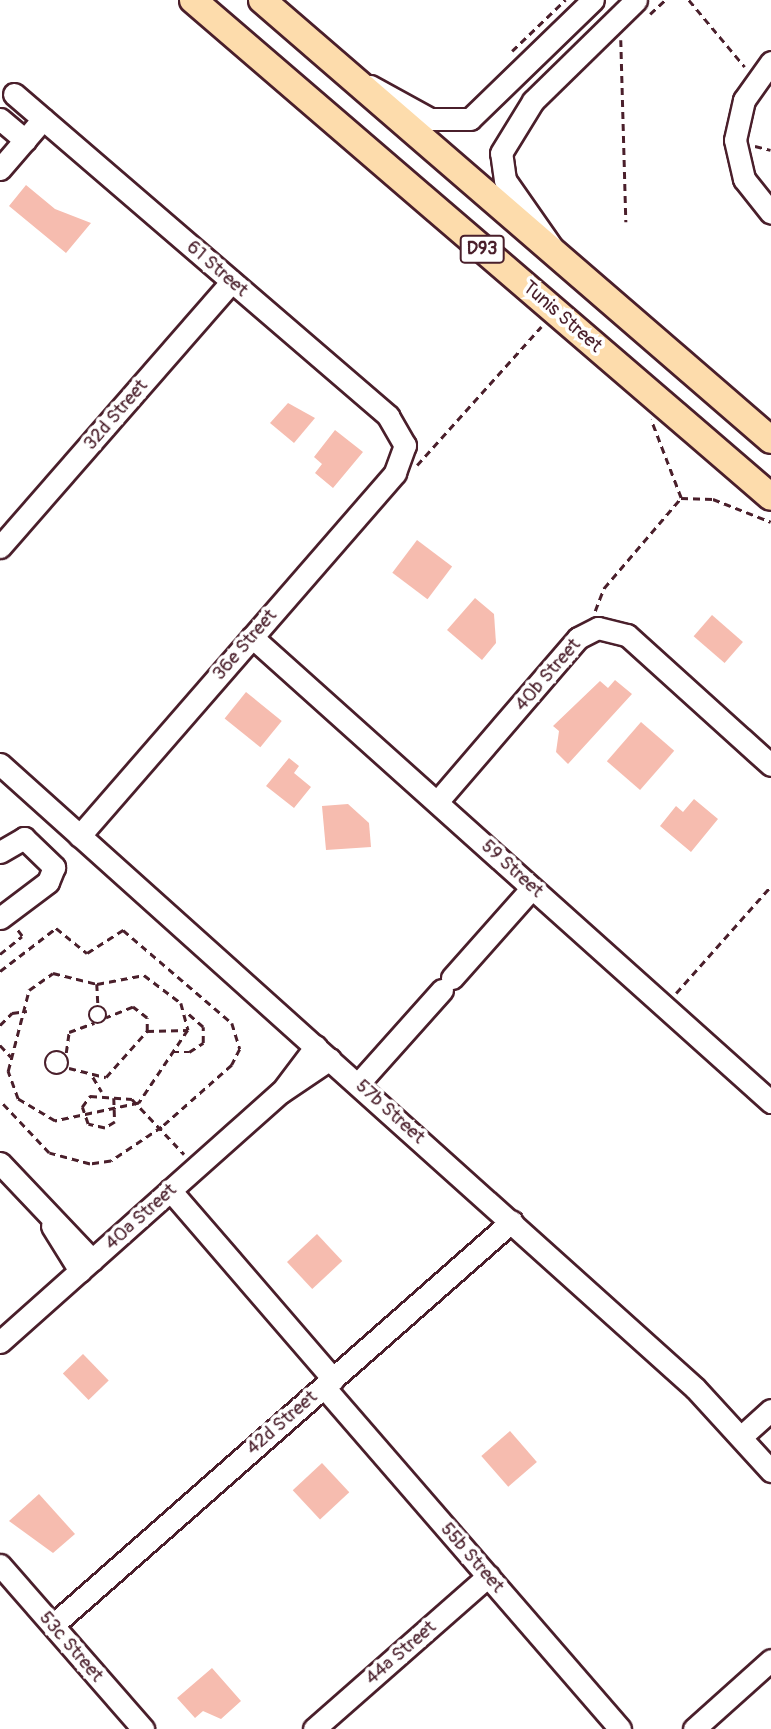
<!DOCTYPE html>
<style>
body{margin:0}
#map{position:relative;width:771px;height:1729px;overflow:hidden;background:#fff;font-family:Pangolin,sans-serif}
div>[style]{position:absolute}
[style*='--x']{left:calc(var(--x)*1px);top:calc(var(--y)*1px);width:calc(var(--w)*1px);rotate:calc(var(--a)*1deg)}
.building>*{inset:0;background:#f6bcaf;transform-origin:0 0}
.path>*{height:2.5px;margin-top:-1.25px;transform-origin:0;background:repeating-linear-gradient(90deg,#4a1f2b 0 7px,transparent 0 12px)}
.path>.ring{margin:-1.25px;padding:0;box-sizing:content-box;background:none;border:2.5px solid #4a1f2b;border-radius:50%}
.roads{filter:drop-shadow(2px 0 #4a1f2b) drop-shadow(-2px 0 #4a1f2b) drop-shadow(0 2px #4a1f2b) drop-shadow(0 -2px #4a1f2b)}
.minor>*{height:21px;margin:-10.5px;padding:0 10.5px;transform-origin:10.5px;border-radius:10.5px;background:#fff}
.major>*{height:26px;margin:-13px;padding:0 13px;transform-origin:13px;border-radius:13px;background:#fddcac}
span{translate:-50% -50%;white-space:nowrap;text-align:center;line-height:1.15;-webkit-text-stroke:7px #fff;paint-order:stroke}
.shield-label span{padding:2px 5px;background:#fff;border:2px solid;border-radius:5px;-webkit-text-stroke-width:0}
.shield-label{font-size:18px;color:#4a1f2b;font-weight:700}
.street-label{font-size:19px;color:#4a1f2b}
</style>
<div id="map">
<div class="building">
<div style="clip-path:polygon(26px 185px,55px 209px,91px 223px,66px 253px,9px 206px)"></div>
<div style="clip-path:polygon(288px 403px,315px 418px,294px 443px,270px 423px)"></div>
<div style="clip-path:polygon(335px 430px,363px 452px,333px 488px,315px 473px,322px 464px,314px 457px)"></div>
<div style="left:417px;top:540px;width:44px;height:41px;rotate:37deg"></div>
<div style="clip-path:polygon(475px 598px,494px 614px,496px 643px,482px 660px,447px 630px)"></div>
<div style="left:712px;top:615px;width:41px;height:28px;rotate:41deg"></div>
<div style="clip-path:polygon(615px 680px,632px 694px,568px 764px,556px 752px,559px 731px,553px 726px,600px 681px,608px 688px)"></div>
<div style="left:246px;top:692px;width:46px;height:34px;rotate:39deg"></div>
<div style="left:641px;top:722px;width:44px;height:52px;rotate:41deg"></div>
<div style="clip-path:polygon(289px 758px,299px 766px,294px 773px,311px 787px,294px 808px,266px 786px)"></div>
<div style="clip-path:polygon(694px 799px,718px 819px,691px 852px,660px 826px,676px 806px,683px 812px)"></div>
<div style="clip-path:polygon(348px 804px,369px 823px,371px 847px,326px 850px,322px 806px)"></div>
<div style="left:317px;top:1234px;width:37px;height:41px;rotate:47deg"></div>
<div style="left:83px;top:1354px;width:37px;height:28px;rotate:46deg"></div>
<div style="left:510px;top:1431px;width:41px;height:38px;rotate:49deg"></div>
<div style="left:322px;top:1463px;width:40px;height:40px;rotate:47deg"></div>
<div style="clip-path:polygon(39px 1494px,75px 1534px,53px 1553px,9px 1521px)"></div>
<div style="clip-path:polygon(212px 1668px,241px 1701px,221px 1719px,203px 1711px,195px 1718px,177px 1698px)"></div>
</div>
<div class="path">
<div style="--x:689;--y:0;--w:87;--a:50.1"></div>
<div style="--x:650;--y:14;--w:21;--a:-43"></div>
<div style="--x:621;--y:40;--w:182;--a:88.4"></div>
<div style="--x:512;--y:51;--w:74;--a:-43.9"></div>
<div style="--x:755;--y:146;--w:16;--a:14"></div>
<div style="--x:417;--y:465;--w:186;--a:-48.1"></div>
<div style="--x:681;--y:498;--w:32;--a:2"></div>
<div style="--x:713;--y:499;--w:62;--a:21.6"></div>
<div style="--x:595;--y:611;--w:25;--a:-69"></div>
<div style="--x:604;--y:588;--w:118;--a:-49.5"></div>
<div style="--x:681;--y:498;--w:84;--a:-111"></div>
<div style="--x:0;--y:954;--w:28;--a:-39"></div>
<div style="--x:22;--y:936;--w:10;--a:-127"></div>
<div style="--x:0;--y:971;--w:71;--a:-37.5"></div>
<div style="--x:56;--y:928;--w:40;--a:39"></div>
<div style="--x:87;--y:953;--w:43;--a:-32.6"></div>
<div style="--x:123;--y:930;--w:143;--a:40.5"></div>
<div style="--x:232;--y:1023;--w:27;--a:73"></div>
<div style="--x:240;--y:1049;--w:18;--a:117"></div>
<div style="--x:232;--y:1065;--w:94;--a:138.5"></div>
<div style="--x:162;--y:1127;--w:61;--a:146.3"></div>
<div style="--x:111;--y:1161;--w:21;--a:172"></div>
<div style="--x:90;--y:1164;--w:42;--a:-165"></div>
<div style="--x:49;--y:1153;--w:71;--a:-133.3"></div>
<div style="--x:53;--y:973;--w:45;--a:14"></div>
<div style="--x:97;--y:984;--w:48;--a:-10.8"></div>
<div style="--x:144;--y:975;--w:46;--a:37.1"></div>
<div style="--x:181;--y:1003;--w:28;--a:75"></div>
<div style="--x:188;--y:1030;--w:88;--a:123.9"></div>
<div style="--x:139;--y:1103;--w:86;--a:167.9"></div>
<div style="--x:55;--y:1121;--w:43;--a:-149.3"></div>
<div style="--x:18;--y:1099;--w:30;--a:-110"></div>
<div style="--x:8;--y:1071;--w:84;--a:-75.5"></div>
<div style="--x:29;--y:990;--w:29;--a:-35"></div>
<div style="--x:97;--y:984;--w:21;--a:87"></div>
<div style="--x:676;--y:993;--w:143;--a:-48.4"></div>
<div class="ring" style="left:89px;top:1006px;width:15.5px;height:15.5px"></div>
<div style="--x:0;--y:1025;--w:17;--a:-45"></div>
<div style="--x:12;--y:1013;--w:15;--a:-8"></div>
<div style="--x:147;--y:1031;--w:41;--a:-1.4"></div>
<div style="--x:0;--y:1045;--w:16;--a:47"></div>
<div class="ring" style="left:45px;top:1051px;width:21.5px;height:21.5px"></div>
<div style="--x:172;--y:1052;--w:17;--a:0"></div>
<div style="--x:189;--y:1052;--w:17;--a:-33"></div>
<div style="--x:203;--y:1043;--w:16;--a:-90"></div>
<div style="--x:203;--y:1027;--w:23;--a:-139"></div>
<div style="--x:66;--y:1053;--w:21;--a:-82"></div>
<div style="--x:69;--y:1032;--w:27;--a:-20"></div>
<div style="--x:69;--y:1068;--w:38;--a:14"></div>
<div style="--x:106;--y:1077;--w:62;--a:-48.3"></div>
<div style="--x:147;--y:1031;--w:13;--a:-90"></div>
<div style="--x:147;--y:1018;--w:18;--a:-142"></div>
<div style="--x:133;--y:1007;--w:29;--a:158"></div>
<div style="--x:93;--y:1077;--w:17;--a:59"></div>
<div style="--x:114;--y:1098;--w:24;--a:88"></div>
<div style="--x:115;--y:1122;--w:12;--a:149"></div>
<div style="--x:105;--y:1128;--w:17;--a:-167"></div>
<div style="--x:88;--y:1124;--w:18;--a:-109"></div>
<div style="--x:82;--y:1107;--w:14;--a:-54"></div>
<div style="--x:90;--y:1096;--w:42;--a:4.1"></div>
<div style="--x:132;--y:1099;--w:76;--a:46.6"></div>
</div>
<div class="roads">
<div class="minor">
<div style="--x:771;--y:62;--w:47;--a:125.4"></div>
<div style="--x:744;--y:100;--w:41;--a:102.7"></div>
<div style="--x:735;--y:140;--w:40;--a:77"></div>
<div style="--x:744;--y:179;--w:43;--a:51.5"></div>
<div style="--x:370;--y:86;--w:68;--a:28.8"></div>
<div style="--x:430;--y:119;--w:40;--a:0"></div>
<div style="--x:470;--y:119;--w:171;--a:-44.1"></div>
<div style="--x:14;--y:94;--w:494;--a:40.7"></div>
<div style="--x:388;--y:416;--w:34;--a:60"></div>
<div style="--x:405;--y:445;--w:30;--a:110"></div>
<div style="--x:395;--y:473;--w:481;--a:131"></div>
<div style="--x:0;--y:119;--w:33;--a:40"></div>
<div style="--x:0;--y:169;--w:66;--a:-49.3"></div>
<div style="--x:554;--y:250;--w:85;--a:-125"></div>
<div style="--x:505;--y:180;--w:27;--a:-98"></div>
<div style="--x:501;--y:153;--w:61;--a:-58.4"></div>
<div style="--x:533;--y:101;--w:144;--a:-44.4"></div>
<div style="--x:0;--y:547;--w:352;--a:-48.9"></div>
<div style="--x:252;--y:637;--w:697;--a:41.86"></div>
<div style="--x:0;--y:764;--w:934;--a:41.92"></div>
<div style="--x:695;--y:1388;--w:113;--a:47.5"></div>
<div style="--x:437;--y:802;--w:216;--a:-49.3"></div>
<div style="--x:578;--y:638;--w:22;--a:-27"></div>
<div style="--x:598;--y:628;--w:30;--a:14"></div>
<div style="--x:627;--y:635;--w:194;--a:42.1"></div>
<div style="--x:0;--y:852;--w:28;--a:-30"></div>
<div style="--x:24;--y:838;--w:42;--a:44"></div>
<div style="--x:54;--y:867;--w:16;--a:112"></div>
<div style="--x:48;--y:882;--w:60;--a:143.1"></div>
<div style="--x:452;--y:978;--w:120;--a:-48.4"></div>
<div style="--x:358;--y:1084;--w:126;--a:-48.2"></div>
<div style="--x:282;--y:1091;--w:56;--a:-52.9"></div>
<div style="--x:0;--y:1163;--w:134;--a:46.5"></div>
<div style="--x:170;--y:1190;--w:250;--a:49.2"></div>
<div style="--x:52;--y:1226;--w:53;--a:58.1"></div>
<div style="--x:0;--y:1342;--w:376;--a:-41.7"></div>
<div style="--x:281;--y:1092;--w:59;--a:-34"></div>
<div style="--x:324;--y:1387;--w:452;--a:49.1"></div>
<div style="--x:742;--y:1436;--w:39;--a:-42"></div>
<div style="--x:0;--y:1565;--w:218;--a:48.9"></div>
<div style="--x:53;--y:1625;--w:611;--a:-41.35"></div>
<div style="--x:314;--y:1729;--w:232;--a:-41.3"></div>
<div style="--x:694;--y:1729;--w:103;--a:-41.9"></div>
</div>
<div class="major">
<div style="--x:193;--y:0;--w:762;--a:40.69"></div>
<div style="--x:262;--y:0;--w:673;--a:40.84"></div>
</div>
</div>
<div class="shield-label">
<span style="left:482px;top:249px">D93</span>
</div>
<div class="street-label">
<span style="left:217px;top:269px;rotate:41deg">61 Street</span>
<span style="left:562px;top:317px;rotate:41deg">Tunis Street</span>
<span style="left:116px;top:415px;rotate:-49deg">32d Street</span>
<span style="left:245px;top:645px;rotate:-49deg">36e Street</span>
<span style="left:548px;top:675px;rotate:-49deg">40b Street</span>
<span style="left:512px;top:869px;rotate:42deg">59 Street</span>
<span style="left:390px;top:1112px;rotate:42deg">57b Street</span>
<span style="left:141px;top:1217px;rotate:-42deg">40a Street</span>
<span style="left:282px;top:1423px;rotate:-41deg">42d Street</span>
<span style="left:472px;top:1558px;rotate:49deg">55b Street</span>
<span style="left:71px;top:1647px;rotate:49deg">53c Street</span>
<span style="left:401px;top:1653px;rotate:-41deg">44a Street</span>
</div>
</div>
